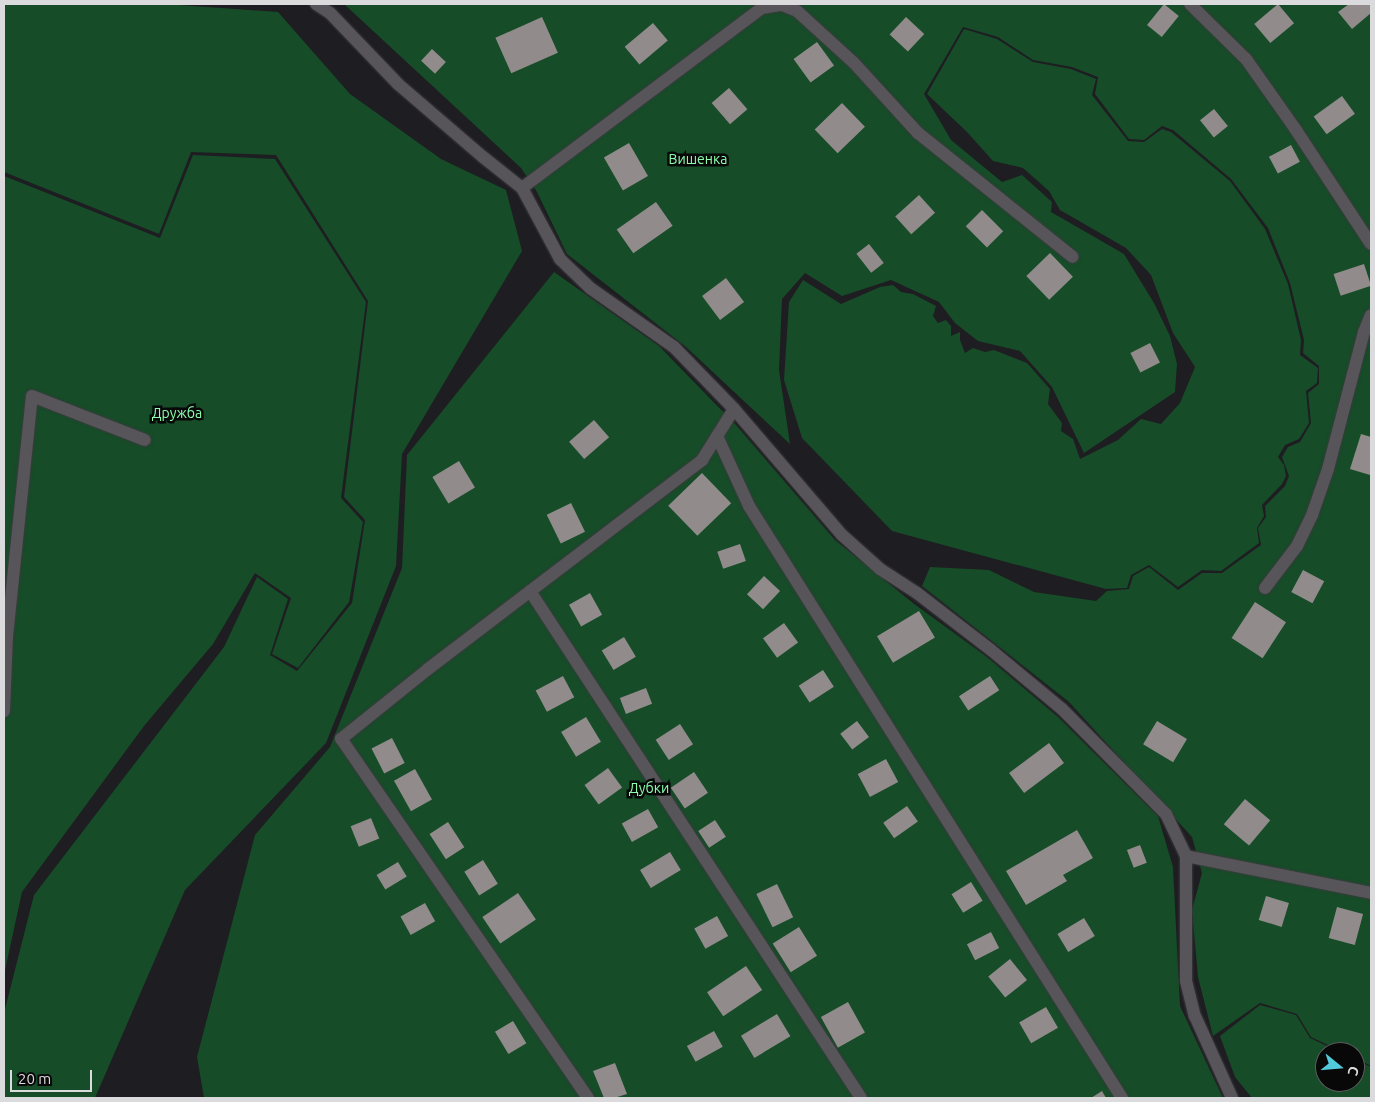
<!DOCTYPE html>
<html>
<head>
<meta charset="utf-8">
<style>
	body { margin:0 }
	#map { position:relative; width:1375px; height:1102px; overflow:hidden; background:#1e1d21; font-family:Ubuntu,sans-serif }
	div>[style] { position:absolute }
	.green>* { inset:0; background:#164c28 }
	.building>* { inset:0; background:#928b8b; transform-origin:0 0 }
	.roads { filter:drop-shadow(0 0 1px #3b3a3d) drop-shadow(0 0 1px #3b3a3d) }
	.minor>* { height:12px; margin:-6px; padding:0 6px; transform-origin:6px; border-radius:6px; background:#57555a }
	span { translate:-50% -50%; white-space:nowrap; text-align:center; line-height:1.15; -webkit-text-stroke:5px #080809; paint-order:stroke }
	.park-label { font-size:14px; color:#8cfeac }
	.frame { position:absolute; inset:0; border:5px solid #dbdadd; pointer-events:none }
	.north { position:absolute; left:1315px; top:1042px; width:50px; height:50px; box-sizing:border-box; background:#080809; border:1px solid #5c5c5e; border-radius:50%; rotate:107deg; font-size:14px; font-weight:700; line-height:20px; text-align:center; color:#dbdadd }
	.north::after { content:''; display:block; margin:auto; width:18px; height:22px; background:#53cadc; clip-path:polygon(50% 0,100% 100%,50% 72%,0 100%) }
	.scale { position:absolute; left:10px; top:1070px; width:82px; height:22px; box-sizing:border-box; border:2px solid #dbdadd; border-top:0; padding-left:6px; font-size:15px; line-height:18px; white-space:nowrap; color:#dbdadd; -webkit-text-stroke:4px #080809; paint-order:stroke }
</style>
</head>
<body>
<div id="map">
	<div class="green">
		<div style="clip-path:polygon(4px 4px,165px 4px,278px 12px,350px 94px,441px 159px,506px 190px,522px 251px,402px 454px,396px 566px,326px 743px,185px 890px,95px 1098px,4px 1098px,4px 1013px,34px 895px,224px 647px,257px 577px,288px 599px,270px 655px,297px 671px,352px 603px,365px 520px,344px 497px,368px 301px,276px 155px,191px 152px,159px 234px,4px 172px)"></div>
		<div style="clip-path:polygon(344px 4px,1371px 4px,1371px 1066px,1355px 1058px,1355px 1052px,1343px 1052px,1311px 1037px,1297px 1014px,1260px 1003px,1213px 1036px,1198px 977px,1192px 910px,1202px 873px,1192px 837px,1069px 702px,922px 586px,930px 567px,989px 570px,1034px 592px,1096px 601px,1107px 591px,1129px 589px,1133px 576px,1149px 567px,1178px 590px,1202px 573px,1222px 573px,1261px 545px,1258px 528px,1266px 517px,1265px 506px,1285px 486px,1289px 476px,1282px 457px,1288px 447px,1300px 442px,1311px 423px,1308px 393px,1319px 384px,1319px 366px,1303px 353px,1304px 340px,1290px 283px,1268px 228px,1231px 179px,1173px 130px,1162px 126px,1144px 140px,1129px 139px,1095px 94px,1098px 77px,1072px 67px,1033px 60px,998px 37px,963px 27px,924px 94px,951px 140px,1002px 182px,1022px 175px,1052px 202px,1051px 212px,1124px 254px,1154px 303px,1170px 336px,1177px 364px,1175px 392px,1084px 453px,1052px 387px,1020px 351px,978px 341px,955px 323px,939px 302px,891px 280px,842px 296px,805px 273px,782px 299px,779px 370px,790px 444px,686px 347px,567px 254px,537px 192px,521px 168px)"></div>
		<div style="clip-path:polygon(964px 29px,997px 39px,1033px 62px,1071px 69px,1096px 79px,1092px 95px,1128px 141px,1144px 142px,1162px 129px,1171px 132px,1230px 181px,1265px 229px,1288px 284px,1301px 340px,1300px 355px,1318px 368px,1317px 383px,1306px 391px,1309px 423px,1299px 439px,1285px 445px,1278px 457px,1284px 465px,1286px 476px,1282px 484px,1262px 505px,1264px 516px,1257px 528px,1259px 543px,1221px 571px,1202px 570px,1178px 587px,1149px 565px,1131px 575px,1127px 588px,1106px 589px,892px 531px,802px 438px,784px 380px,789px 302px,803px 280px,841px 304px,880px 287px,893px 285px,901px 292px,913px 294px,936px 306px,933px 316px,938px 323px,946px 320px,951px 326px,951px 336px,960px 332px,960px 340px,965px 353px,973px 348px,985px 352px,994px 350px,1027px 363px,1050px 389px,1048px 404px,1062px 423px,1061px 431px,1073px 439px,1080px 459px,1118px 440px,1141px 419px,1161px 424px,1180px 403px,1195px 367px,1173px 333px,1151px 275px,1126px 248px,1060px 210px,1049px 191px,1023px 168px,993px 161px,967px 132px,927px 94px)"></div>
		<div style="clip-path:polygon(193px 155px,275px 159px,366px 302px,341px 498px,363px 522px,349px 602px,298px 668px,272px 654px,291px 598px,255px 573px,213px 644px,144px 726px,22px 892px,4px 975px,4px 176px,160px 238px)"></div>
		<div style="clip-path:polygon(554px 272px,659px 346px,736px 425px,835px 540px,913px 603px,987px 657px,1058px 717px,1158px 816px,1173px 867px,1180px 1006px,1223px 1098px,204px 1098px,197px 1057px,255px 835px,330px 747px,402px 568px,407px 455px)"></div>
		<div style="clip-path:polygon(1260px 1005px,1296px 1015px,1310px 1038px,1340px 1052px,1325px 1052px,1325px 1082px,1355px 1082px,1355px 1059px,1371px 1067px,1371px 1098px,1252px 1098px,1235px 1077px,1220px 1036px)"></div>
	</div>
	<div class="building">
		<div style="left:1164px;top:4px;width:19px;height:27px;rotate:39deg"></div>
		<div style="left:1278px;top:4px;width:25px;height:31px;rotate:50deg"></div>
		<div style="clip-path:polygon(1349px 4px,1371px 4px,1371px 13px,1352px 29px,1338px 12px)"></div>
		<div style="left:542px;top:17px;width:39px;height:51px;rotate:66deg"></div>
		<div style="left:906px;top:17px;width:25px;height:24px;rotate:43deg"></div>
		<div style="left:653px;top:23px;width:23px;height:37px;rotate:50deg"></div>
		<div style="left:817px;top:42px;width:29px;height:29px;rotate:54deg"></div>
		<div style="left:432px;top:49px;width:19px;height:16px;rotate:43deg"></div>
		<div style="left:729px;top:88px;width:28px;height:23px;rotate:49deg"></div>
		<div style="left:1342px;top:96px;width:22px;height:35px;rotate:54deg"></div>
		<div style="left:842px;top:103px;width:33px;height:38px;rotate:46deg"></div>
		<div style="left:1214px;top:109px;width:22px;height:18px;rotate:51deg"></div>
		<div style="left:629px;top:143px;width:38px;height:29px;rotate:60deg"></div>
		<div style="left:1291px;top:145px;width:19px;height:25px;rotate:62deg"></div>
		<div style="left:919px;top:195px;width:24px;height:32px;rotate:48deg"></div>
		<div style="left:656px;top:202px;width:29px;height:48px;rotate:55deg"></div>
		<div style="left:982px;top:210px;width:30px;height:23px;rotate:45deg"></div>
		<div style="left:869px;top:244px;width:24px;height:16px;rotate:52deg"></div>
		<div style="left:1050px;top:253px;width:33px;height:33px;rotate:46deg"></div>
		<div style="left:1364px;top:264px;width:23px;height:32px;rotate:72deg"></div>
		<div style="left:726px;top:278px;width:30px;height:30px;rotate:53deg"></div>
		<div style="left:1150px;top:343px;width:22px;height:22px;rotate:63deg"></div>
		<div style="left:594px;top:420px;width:23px;height:33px;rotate:49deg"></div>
		<div style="clip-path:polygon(1361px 434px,1371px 437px,1370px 475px,1350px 469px)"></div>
		<div style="left:459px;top:461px;width:31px;height:31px;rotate:59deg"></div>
		<div style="left:702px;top:473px;width:42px;height:47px;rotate:46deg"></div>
		<div style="left:571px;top:503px;width:32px;height:27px;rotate:64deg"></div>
		<div style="left:740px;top:544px;width:18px;height:24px;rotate:71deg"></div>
		<div style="left:1303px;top:570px;width:24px;height:25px;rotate:28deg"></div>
		<div style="left:764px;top:576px;width:22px;height:25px;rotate:43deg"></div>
		<div style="left:590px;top:593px;width:25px;height:24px;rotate:61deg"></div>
		<div style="left:1255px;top:602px;width:37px;height:43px;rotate:33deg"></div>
		<div style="left:919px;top:611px;width:31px;height:49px;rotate:59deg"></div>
		<div style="left:784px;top:623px;width:24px;height:26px;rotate:54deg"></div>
		<div style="left:624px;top:637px;width:23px;height:26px;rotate:59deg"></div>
		<div style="left:823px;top:670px;width:20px;height:29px;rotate:57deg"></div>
		<div style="left:563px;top:676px;width:24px;height:31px;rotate:62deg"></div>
		<div style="left:990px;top:676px;width:17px;height:37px;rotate:57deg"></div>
		<div style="left:646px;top:688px;width:17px;height:28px;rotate:69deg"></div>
		<div style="left:586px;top:717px;width:29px;height:29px;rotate:59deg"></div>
		<div style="left:857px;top:721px;width:20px;height:21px;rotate:53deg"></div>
		<div style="left:1157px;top:721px;width:35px;height:27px;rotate:31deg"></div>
		<div style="left:680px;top:724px;width:24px;height:29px;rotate:57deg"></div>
		<div style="left:392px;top:738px;width:28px;height:23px;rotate:63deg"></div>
		<div style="left:1049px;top:743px;width:25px;height:50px;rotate:53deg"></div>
		<div style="left:886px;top:759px;width:26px;height:32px;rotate:62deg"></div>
		<div style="left:608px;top:768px;width:24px;height:29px;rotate:54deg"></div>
		<div style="left:415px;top:769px;width:35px;height:24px;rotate:61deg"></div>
		<div style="left:694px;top:772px;width:25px;height:28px;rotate:56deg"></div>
		<div style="left:1245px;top:799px;width:33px;height:33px;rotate:40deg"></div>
		<div style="left:907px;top:806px;width:19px;height:29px;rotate:55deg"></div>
		<div style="left:648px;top:809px;width:21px;height:30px;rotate:61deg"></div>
		<div style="left:371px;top:818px;width:22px;height:22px;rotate:68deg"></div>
		<div style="left:715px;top:820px;width:20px;height:20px;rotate:57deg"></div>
		<div style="left:448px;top:822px;width:30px;height:22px;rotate:57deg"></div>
		<div style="clip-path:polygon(1077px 830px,1093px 858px,1063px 875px,1067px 881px,1026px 905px,1006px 871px)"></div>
		<div style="left:1140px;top:845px;width:19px;height:14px;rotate:69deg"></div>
		<div style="left:670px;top:852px;width:21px;height:35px;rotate:59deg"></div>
		<div style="left:483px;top:860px;width:28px;height:22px;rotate:58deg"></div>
		<div style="left:398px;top:862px;width:17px;height:25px;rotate:59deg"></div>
		<div style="left:971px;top:882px;width:22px;height:23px;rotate:58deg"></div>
		<div style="left:777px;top:884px;width:37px;height:23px;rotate:64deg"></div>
		<div style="left:518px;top:893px;width:32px;height:43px;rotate:56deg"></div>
		<div style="left:1266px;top:896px;width:24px;height:25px;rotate:17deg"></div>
		<div style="left:425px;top:903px;width:21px;height:28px;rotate:61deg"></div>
		<div style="left:1337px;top:907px;width:27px;height:32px;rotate:15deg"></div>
		<div style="left:717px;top:916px;width:23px;height:26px;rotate:61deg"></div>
		<div style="left:1084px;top:918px;width:21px;height:31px;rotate:59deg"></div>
		<div style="left:799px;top:927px;width:34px;height:31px;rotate:58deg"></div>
		<div style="left:991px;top:932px;width:18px;height:27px;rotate:63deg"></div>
		<div style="left:1010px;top:959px;width:27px;height:28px;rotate:51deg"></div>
		<div style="left:746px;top:966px;width:29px;height:47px;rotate:56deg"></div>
		<div style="left:848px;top:1002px;width:35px;height:31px;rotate:61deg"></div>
		<div style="left:1046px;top:1007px;width:24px;height:31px;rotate:60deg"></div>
		<div style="left:777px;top:1014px;width:26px;height:42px;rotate:59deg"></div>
		<div style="left:513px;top:1021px;width:26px;height:21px;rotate:59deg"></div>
		<div style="left:714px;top:1031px;width:18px;height:31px;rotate:61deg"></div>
		<div style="clip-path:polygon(615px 1063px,627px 1094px,614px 1098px,604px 1098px,593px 1071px)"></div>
		<div style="clip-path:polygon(1102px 1091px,1106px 1098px,1091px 1098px)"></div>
	</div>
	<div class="roads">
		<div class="minor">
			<div style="left:316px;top:4px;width:17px;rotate:33deg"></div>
			<div style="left:330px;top:13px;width:98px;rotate:46.2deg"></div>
			<div style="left:398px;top:84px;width:112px;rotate:40.7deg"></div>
			<div style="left:483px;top:157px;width:50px;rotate:38.5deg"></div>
			<div style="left:522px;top:188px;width:81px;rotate:61.8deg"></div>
			<div style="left:560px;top:259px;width:42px;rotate:44deg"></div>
			<div style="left:590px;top:288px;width:103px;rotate:35.1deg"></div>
			<div style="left:674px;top:347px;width:86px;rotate:45.9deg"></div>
			<div style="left:734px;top:409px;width:166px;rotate:49.4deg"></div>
			<div style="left:842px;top:535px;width:51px;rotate:41.8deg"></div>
			<div style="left:880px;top:569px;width:44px;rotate:33deg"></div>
			<div style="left:917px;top:593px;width:93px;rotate:37.6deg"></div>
			<div style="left:991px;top:650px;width:92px;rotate:39.7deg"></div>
			<div style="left:1062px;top:709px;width:148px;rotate:45.3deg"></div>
			<div style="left:1166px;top:814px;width:47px;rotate:64.5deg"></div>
			<div style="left:1186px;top:856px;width:125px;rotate:90deg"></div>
			<div style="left:1186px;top:981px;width:36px;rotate:76deg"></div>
			<div style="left:1195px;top:1016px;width:90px;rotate:65.7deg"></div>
			<div style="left:1190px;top:4px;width:78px;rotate:44.5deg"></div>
			<div style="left:1246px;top:59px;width:87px;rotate:54.8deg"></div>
			<div style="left:1296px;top:130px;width:136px;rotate:56.7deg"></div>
			<div style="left:522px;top:188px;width:300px;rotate:-36.9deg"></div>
			<div style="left:762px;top:8px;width:20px;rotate:-9deg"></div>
			<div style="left:782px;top:5px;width:16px;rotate:22deg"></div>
			<div style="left:797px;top:11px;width:77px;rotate:42.4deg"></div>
			<div style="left:854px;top:63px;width:95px;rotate:47.6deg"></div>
			<div style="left:918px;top:133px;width:198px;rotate:38.7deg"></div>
			<div style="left:717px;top:436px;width:77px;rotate:65.4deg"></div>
			<div style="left:749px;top:506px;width:700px;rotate:57.79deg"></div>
			<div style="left:1265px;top:588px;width:53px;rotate:-52.7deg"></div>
			<div style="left:1297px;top:546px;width:34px;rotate:-64deg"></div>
			<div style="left:1312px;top:515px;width:49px;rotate:-70.8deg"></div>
			<div style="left:1328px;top:469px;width:142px;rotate:-75.3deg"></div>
			<div style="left:1364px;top:332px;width:18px;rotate:-68deg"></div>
			<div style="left:530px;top:591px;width:605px;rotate:56.86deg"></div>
			<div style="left:4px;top:711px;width:74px;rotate:-87.7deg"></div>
			<div style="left:7px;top:637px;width:242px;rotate:-84.1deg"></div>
			<div style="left:32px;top:396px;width:121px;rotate:21.3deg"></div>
			<div style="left:1186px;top:856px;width:189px;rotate:11.3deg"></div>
			<div style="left:588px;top:1098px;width:436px;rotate:-124.5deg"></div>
			<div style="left:341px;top:739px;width:112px;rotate:-38.8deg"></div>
			<div style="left:428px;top:669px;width:345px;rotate:-37.3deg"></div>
			<div style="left:702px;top:460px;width:60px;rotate:-57.9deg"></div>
		</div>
	</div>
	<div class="park-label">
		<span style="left:698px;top:159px">Вишенка</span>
		<span style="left:177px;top:413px">Дружба</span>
		<span style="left:649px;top:788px">Дубки</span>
	</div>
	<div class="frame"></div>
	<div class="north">С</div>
	<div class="scale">20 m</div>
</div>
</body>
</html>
